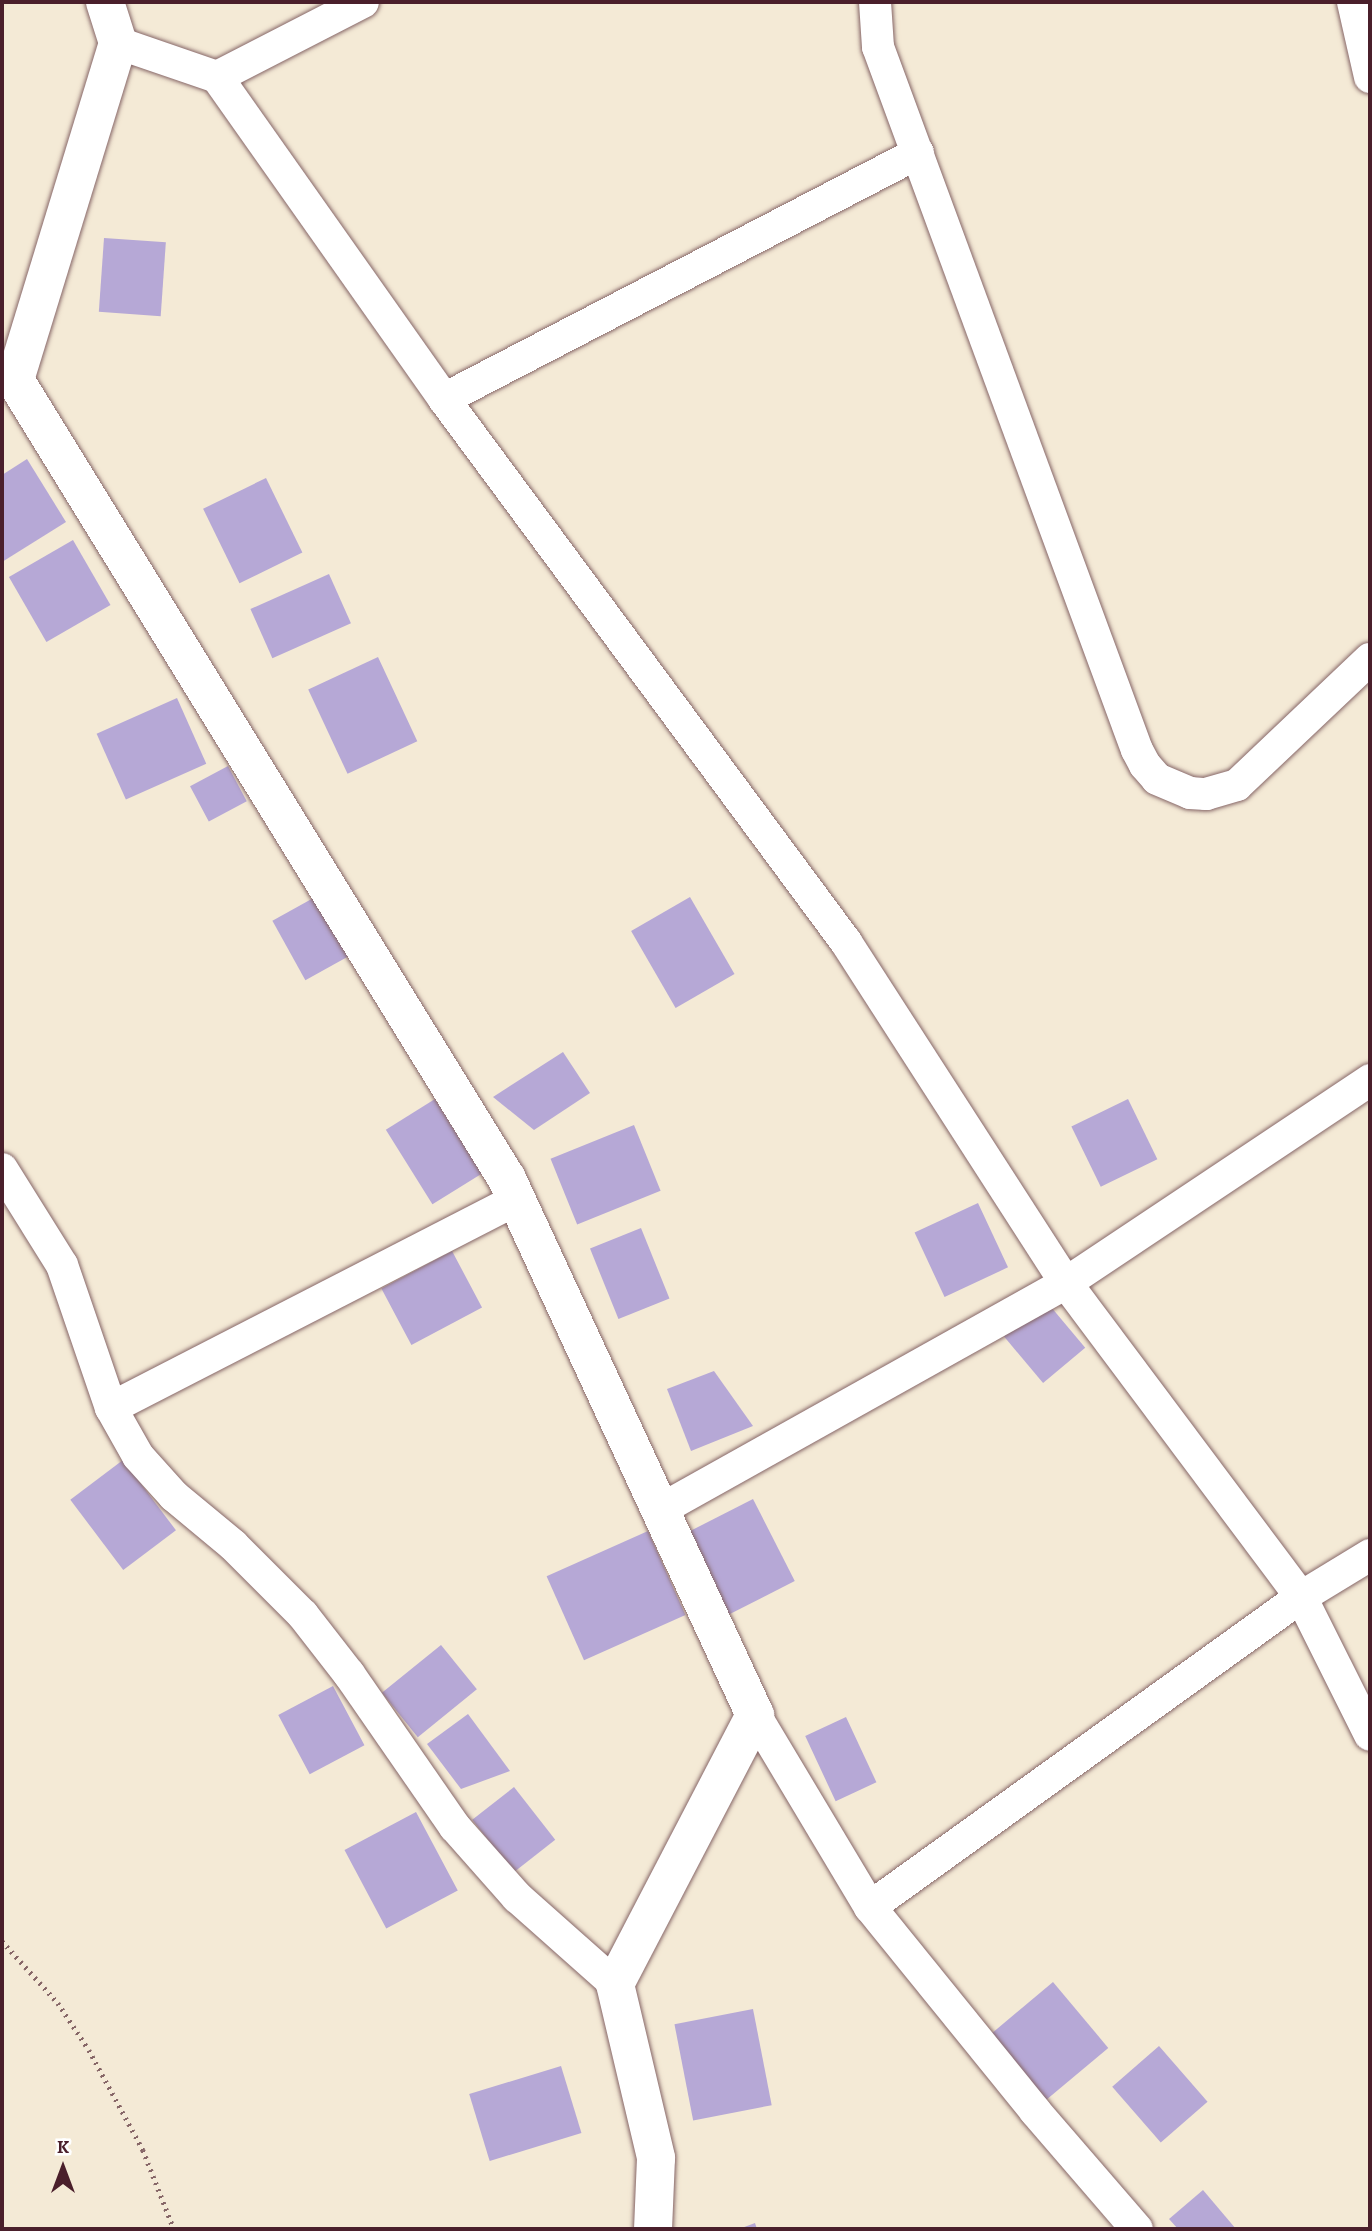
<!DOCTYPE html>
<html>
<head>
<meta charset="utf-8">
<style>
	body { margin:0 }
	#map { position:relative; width:1372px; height:2231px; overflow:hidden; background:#f4ead6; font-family:Alegreya,serif }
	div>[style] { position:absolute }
	.building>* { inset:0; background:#b6a8d6; transform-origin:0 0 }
	.path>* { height:4.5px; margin-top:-2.25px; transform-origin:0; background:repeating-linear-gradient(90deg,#866667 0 2px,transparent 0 7px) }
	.roads { filter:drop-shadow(0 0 2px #866667) drop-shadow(0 0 2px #866667) }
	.minor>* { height:32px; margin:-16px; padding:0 16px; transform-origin:16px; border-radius:16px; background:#fff }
	.tertiary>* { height:38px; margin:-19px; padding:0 19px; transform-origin:19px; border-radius:19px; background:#fff }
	span { translate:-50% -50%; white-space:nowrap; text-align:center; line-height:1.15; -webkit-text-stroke:7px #fff; paint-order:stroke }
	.frame { position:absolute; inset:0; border:4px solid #4a1f2b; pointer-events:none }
	.north { position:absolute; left:28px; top:2133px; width:70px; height:70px; -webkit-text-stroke:5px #fff; paint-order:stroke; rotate:0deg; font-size:19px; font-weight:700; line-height:28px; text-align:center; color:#4a1f2b }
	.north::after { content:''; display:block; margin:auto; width:24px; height:32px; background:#4a1f2b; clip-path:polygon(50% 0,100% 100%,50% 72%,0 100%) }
</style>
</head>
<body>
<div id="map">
	<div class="building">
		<div style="left:104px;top:238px;width:62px;height:74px;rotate:4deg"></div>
		<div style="clip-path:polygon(27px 459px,66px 522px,2px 562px,2px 475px)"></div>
		<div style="left:266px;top:478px;width:83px;height:70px;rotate:64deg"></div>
		<div style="left:73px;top:540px;width:75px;height:74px;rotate:60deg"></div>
		<div style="left:329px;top:574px;width:54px;height:86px;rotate:66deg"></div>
		<div style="left:378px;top:657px;width:93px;height:77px;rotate:65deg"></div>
		<div style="left:177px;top:698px;width:72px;height:88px;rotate:66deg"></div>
		<div style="left:228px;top:766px;width:40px;height:43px;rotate:62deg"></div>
		<div style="left:317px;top:896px;width:68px;height:51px;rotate:61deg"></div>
		<div style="left:690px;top:897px;width:89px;height:68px;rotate:60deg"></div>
		<div style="clip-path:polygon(563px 1052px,590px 1093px,534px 1130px,493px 1097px)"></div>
		<div style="left:435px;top:1099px;width:88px;height:58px;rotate:58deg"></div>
		<div style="left:1128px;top:1099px;width:67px;height:63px;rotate:64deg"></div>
		<div style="left:634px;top:1125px;width:71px;height:90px;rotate:68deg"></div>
		<div style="left:978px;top:1203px;width:71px;height:70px;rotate:65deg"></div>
		<div style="left:641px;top:1228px;width:76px;height:55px;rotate:68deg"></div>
		<div style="left:452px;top:1251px;width:64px;height:80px;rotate:62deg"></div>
		<div style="left:1046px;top:1301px;width:61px;height:55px;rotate:50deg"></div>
		<div style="clip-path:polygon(714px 1371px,753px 1426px,691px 1451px,667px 1389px)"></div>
		<div style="left:123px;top:1460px;width:88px;height:66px;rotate:53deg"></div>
		<div style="left:753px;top:1499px;width:92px;height:75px;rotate:63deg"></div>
		<div style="left:648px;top:1531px;width:92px;height:111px;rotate:66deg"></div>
		<div style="left:441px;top:1645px;width:57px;height:76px;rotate:51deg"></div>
		<div style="left:333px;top:1686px;width:67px;height:62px;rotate:62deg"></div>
		<div style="clip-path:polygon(468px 1714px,510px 1771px,461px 1789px,427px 1744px)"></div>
		<div style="left:846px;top:1717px;width:72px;height:45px;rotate:65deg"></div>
		<div style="left:514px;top:1787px;width:67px;height:53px;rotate:52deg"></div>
		<div style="left:416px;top:1812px;width:89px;height:81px;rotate:62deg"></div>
		<div style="left:1053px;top:1982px;width:86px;height:82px;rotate:50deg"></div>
		<div style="left:753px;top:2009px;width:98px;height:80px;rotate:79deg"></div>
		<div style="left:1159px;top:2046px;width:74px;height:62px;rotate:49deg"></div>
		<div style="left:561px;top:2066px;width:70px;height:96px;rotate:73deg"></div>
		<div style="clip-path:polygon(1203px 2190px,1236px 2229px,1178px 2229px,1169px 2219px)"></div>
		<div style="clip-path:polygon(755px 2223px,757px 2229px,739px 2229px)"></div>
	</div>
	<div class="path">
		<div style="left:2px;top:1941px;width:84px;rotate:47.9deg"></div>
		<div style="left:58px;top:2003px;width:56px;rotate:56.6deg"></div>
		<div style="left:89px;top:2050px;width:114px;rotate:61.6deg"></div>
		<div style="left:143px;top:2150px;width:85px;rotate:68.6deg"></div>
	</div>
	<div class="roads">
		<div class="minor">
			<div style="left:875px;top:2px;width:45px;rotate:86.2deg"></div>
			<div style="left:878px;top:47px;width:749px;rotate:69.78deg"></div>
			<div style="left:1137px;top:750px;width:17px;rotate:62deg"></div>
			<div style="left:1145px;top:765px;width:18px;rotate:49deg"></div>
			<div style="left:1157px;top:779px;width:36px;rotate:23deg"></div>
			<div style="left:1190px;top:793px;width:16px;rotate:4deg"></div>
			<div style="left:1206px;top:794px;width:32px;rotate:-16deg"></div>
			<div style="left:1237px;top:785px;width:183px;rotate:-43.5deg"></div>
			<div style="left:1353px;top:2px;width:77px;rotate:77.2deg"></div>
			<div style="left:118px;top:43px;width:105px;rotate:19deg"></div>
			<div style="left:217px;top:77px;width:164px;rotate:-27.2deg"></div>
			<div style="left:217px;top:77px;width:394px;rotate:54.8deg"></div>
			<div style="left:444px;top:399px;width:676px;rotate:53.49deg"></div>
			<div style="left:846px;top:942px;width:406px;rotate:57.2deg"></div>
			<div style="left:1066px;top:1283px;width:392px;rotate:53.2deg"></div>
			<div style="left:1301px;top:1597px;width:154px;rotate:63.4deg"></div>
			<div style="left:444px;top:399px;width:534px;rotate:-27.43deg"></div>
			<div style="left:2px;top:1169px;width:113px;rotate:58deg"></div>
			<div style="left:62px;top:1265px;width:151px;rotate:71.1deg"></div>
			<div style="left:111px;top:1408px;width:55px;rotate:60.6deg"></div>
			<div style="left:138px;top:1456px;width:54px;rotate:48deg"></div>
			<div style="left:174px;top:1496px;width:77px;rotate:39.7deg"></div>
			<div style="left:233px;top:1545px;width:99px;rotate:45deg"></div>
			<div style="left:303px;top:1615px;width:75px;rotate:52.1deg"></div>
			<div style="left:349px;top:1674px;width:186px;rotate:55.3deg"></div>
			<div style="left:455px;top:1827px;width:94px;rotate:48.5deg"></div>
			<div style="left:517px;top:1897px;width:131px;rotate:41.6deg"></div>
			<div style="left:111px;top:1408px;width:457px;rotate:-27.2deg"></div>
			<div style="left:660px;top:1510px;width:465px;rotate:-29.2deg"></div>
			<div style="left:1066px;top:1283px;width:366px;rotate:-33.7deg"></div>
			<div style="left:755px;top:1715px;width:224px;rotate:59.1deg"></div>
			<div style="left:870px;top:1907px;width:262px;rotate:51deg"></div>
			<div style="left:1035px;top:2111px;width:156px;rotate:49.2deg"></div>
			<div style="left:870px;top:1907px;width:531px;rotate:-35.73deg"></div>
			<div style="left:1301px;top:1597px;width:81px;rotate:-31.3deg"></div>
		</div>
		<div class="tertiary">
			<div style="left:105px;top:2px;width:43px;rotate:72.4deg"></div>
			<div style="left:118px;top:43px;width:352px;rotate:107deg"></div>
			<div style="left:15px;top:380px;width:938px;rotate:58.38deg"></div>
			<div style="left:507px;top:1179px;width:591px;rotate:65.17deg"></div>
			<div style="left:755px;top:1715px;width:303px;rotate:117.5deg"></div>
			<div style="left:615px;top:1984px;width:179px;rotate:76.7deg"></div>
			<div style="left:656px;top:2158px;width:71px;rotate:92.4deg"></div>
		</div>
	</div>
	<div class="frame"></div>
	<div class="north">K</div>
</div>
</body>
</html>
